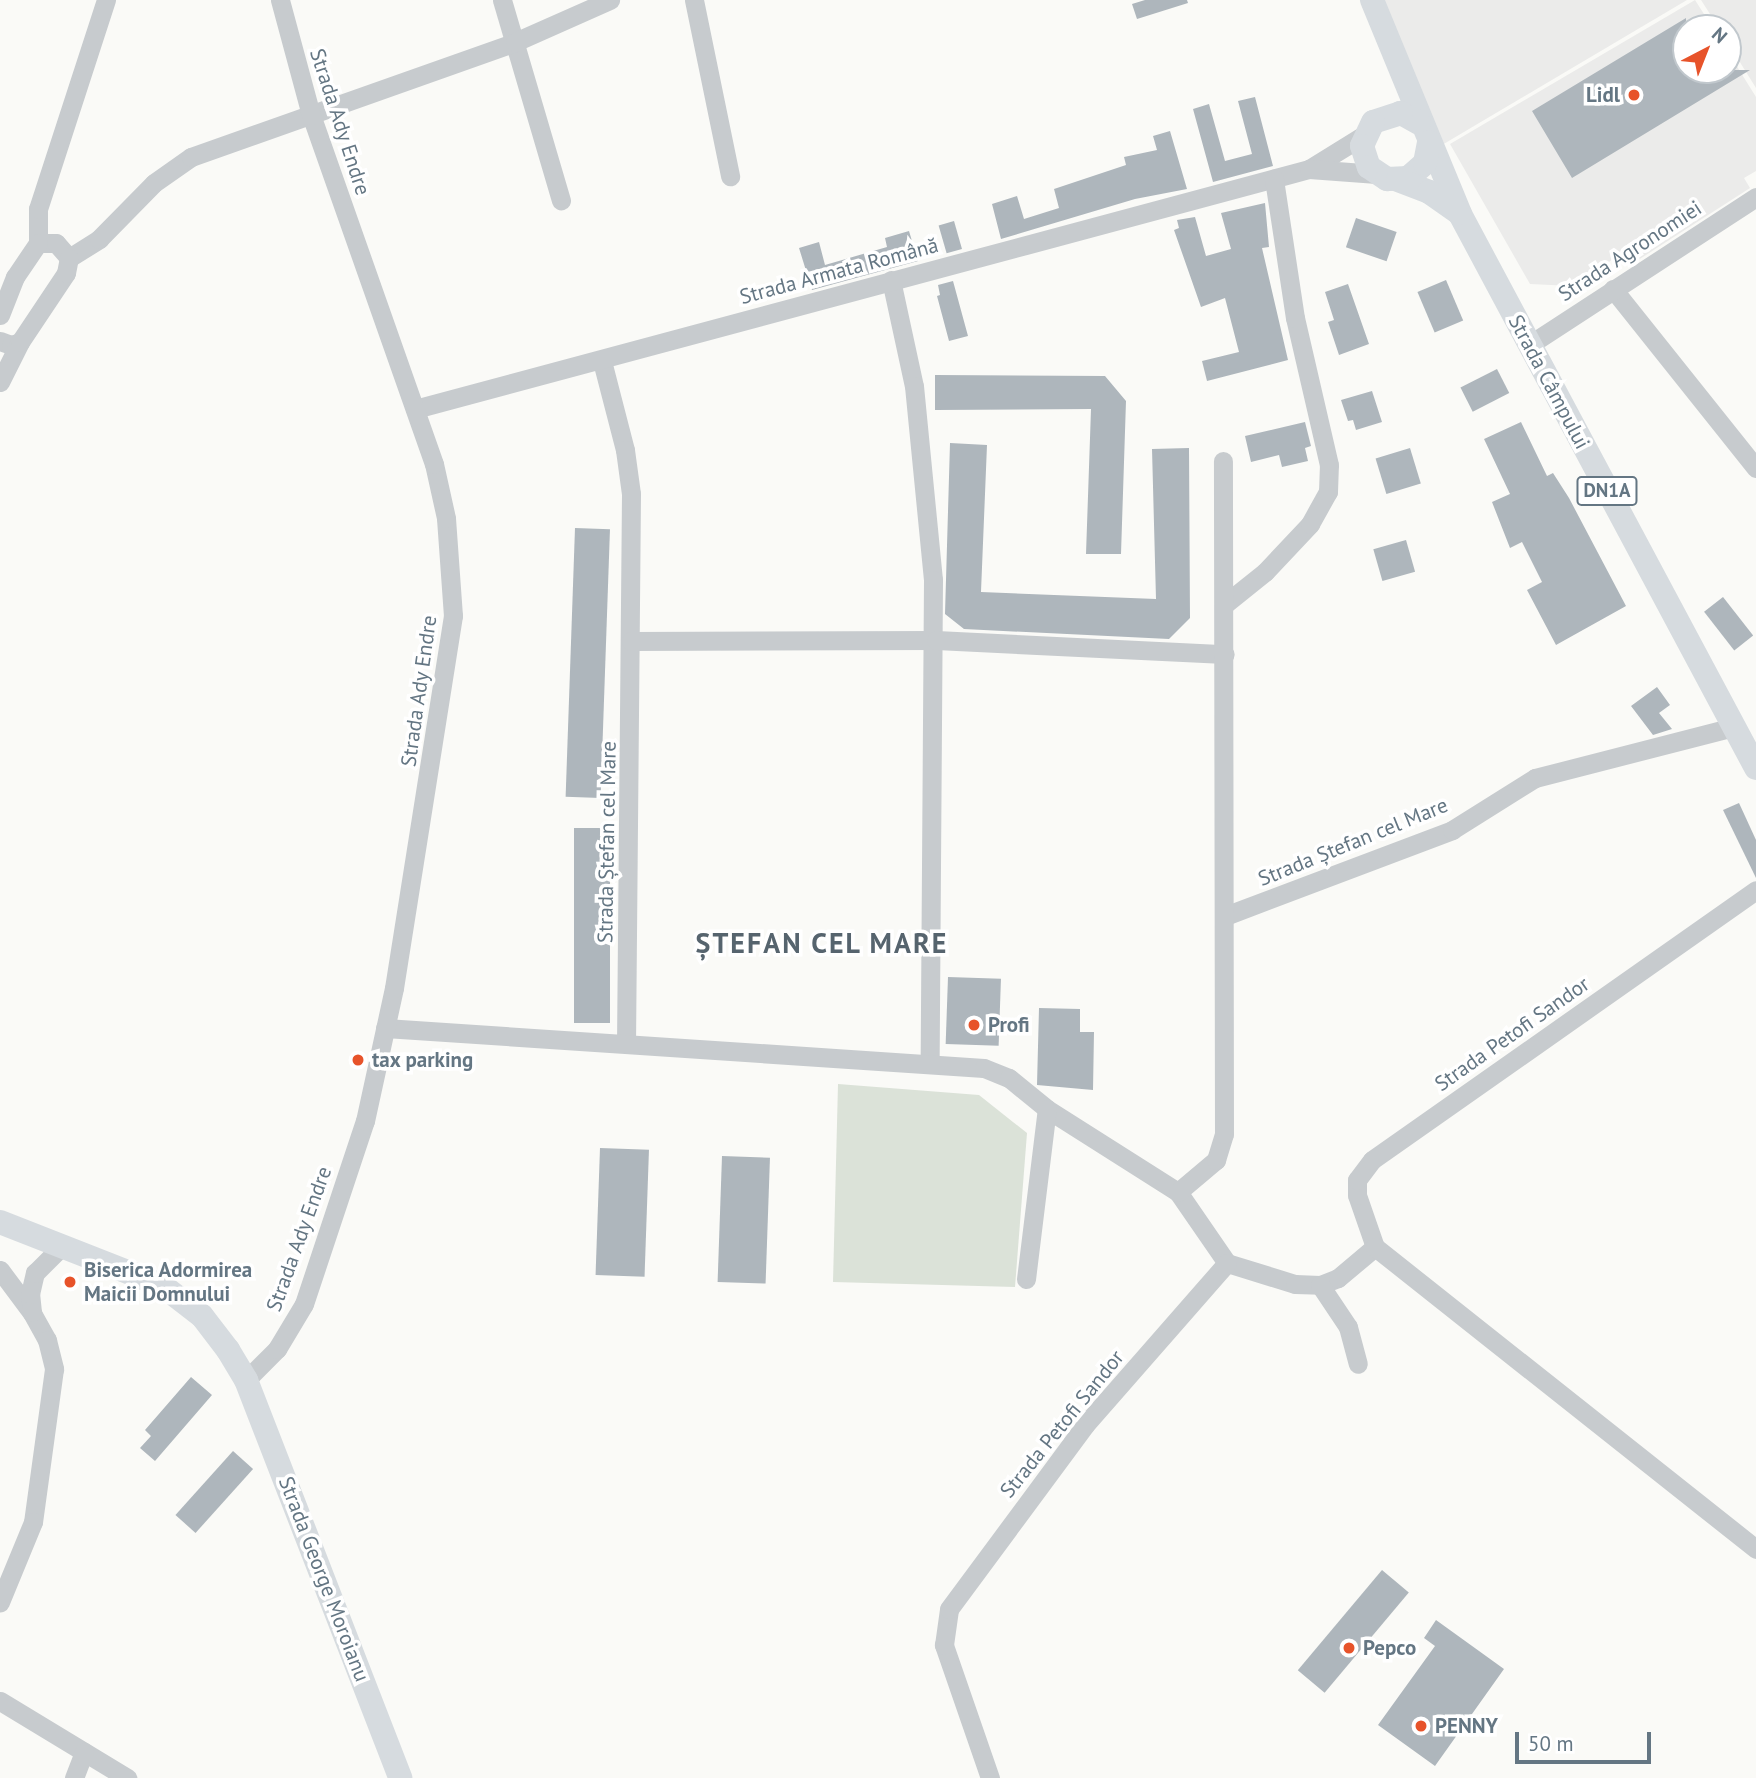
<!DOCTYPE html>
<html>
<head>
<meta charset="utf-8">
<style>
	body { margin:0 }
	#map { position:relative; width:1756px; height:1778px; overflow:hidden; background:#fafaf7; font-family:"PT Sans",sans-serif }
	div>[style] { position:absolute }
	.built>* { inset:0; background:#ebebea }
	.green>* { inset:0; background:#dbe2d8 }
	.building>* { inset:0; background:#aeb6bc; transform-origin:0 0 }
	.minor>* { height:19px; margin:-9.5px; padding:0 9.5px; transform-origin:9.5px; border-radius:9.5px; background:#c7cbce }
	.major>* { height:24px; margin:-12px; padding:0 12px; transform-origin:12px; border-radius:12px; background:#d6dbdf }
	.dots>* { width:19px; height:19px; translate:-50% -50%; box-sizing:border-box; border:4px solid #fff; border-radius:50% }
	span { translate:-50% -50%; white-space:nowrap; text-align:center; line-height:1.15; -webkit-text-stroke:7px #fff; paint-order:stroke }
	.shield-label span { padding:2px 5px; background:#fff; border:2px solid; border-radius:5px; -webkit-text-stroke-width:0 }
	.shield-label { font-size:19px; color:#647683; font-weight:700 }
	.poi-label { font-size:21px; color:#647683; font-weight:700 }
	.right { translate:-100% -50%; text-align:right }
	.left { translate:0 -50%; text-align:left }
	.street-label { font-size:21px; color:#647683 }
	.district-label { font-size:28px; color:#56646e; font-weight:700; letter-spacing:2px }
	.north { position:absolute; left:1672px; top:14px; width:70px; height:70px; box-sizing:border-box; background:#fff; border:2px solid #c1c8cd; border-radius:50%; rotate:42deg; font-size:19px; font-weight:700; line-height:28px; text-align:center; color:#647683 }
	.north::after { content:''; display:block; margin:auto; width:24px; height:32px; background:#e7532a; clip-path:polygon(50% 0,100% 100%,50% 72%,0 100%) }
	.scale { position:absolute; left:1515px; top:1732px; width:136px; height:32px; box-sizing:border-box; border:4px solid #647683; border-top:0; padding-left:9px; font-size:21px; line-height:24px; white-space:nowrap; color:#647683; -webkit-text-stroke:5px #fff; paint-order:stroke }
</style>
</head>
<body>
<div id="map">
	<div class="built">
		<div style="clip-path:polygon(1384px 0,1687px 0,1442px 145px)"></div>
		<div style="clip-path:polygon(1695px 0,1713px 28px,1686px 28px,1686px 70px,1728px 70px,1728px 52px,1756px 97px,1756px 171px,1744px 178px,1750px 188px,1632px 264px,1624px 252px,1572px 286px,1530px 284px,1450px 144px)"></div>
		<div style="clip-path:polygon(1701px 0,1756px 0,1756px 88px,1728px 43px,1728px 28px,1719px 28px)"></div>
	</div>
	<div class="green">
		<div style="clip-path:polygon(838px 1084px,979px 1095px,1027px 1133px,1015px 1287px,833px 1282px)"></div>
	</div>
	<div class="building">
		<div style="clip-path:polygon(1145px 0,1187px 0,1188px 3px,1137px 19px,1132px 4px)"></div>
		<div style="clip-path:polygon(1686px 18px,1686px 70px,1750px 70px,1572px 178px,1532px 111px)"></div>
		<div style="clip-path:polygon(1255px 97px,1273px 166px,1213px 182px,1193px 109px,1209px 104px,1225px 161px,1252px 154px,1238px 101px)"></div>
		<div style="clip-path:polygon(1170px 131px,1187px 189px,1135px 199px,1001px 239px,992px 204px,1017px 196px,1024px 219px,1059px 208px,1054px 189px,1126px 165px,1124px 157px,1157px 150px,1153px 136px)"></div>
		<div style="clip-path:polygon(1265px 203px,1269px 247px,1262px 248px,1288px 360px,1207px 381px,1202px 361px,1239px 352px,1225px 298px,1201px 307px,1174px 230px,1179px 228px,1177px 220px,1195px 217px,1206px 256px,1231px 249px,1221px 213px)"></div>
		<div style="left:1356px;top:218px;width:43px;height:31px;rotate:19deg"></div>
		<div style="left:954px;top:221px;width:29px;height:16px;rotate:74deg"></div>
		<div style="clip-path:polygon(909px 231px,918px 261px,812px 290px,799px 248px,819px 242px,825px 265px,887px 247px,885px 238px)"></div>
		<div style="left:1446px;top:280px;width:44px;height:31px;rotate:67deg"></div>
		<div style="clip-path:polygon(953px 281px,968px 336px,949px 341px,937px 296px,940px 295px,938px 285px)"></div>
		<div style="clip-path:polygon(1348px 284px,1369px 344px,1339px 355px,1328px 322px,1334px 320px,1325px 292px)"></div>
		<div style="left:1497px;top:369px;width:27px;height:41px;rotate:63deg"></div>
		<div style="clip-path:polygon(935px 375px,1105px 376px,1126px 401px,1121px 554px,1086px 554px,1091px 409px,935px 410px)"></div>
		<div style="clip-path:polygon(1372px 391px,1382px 422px,1356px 430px,1353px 420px,1348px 421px,1341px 400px)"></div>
		<div style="clip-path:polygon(1305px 422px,1311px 446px,1305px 448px,1308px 461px,1282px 467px,1279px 455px,1251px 462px,1245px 436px)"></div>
		<div style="clip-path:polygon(1521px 422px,1547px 476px,1553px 473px,1569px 498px,1626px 606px,1556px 645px,1527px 590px,1542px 582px,1522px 542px,1510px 548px,1492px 502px,1510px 494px,1484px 439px)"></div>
		<div style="clip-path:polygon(950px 443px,987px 445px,981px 592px,1156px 599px,1152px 449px,1189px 448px,1190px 618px,1169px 639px,964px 629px,945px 614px)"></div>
		<div style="left:1410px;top:448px;width:37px;height:36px;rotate:73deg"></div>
		<div style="left:575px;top:528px;width:35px;height:269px;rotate:2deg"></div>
		<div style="left:1406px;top:540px;width:33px;height:34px;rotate:74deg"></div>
		<div style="left:1723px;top:597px;width:49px;height:24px;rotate:52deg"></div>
		<div style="clip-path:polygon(1657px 687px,1670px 705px,1659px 713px,1672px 729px,1653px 735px,1631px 706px)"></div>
		<div style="clip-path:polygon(1739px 803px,1756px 840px,1756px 878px,1723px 810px)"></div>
		<div style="left:574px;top:828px;width:36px;height:195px"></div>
		<div style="left:948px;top:977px;width:53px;height:67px;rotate:2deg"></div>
		<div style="clip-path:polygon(1039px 1008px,1080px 1009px,1080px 1032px,1094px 1032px,1093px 1090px,1037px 1085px)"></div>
		<div style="left:600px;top:1148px;width:49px;height:127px;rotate:2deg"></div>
		<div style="left:722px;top:1156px;width:48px;height:126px;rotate:2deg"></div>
		<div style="clip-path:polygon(191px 1377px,212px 1395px,155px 1461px,140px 1448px,151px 1436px,145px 1430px)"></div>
		<div style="left:233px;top:1451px;width:27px;height:86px;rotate:42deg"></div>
		<div style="left:1382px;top:1570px;width:35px;height:131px;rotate:40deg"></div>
		<div style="clip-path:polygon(1436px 1620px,1504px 1669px,1435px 1766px,1378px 1725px,1435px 1646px,1424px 1638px)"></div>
	</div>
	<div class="minor">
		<div style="left:502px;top:0;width:209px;rotate:73.6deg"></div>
		<div style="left:694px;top:0;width:180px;rotate:78.4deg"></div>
		<div style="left:1309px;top:169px;width:65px;rotate:-31.7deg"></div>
		<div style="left:38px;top:243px;width:34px;rotate:-90deg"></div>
		<div style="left:38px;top:209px;width:220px;rotate:-72deg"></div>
		<div style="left:38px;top:243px;width:18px"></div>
		<div style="left:56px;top:243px;width:20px;rotate:49deg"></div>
		<div style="left:69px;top:258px;width:36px;rotate:-32deg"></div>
		<div style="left:99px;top:239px;width:78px;rotate:-45.5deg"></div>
		<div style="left:154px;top:183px;width:45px;rotate:-35.1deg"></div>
		<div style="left:191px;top:157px;width:344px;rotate:-19.5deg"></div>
		<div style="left:515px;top:42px;width:104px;rotate:-23.9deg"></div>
		<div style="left:891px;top:280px;width:108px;rotate:77.8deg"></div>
		<div style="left:914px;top:386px;width:195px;rotate:84.4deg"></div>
		<div style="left:933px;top:580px;width:484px;rotate:90.4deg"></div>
		<div style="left:1613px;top:289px;width:229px;rotate:51.4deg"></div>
		<div style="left:0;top:315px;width:41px;rotate:-68.5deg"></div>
		<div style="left:15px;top:277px;width:41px;rotate:-55.9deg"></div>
		<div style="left:0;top:341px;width:12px;rotate:20deg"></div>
		<div style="left:11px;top:345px;width:9px;rotate:-18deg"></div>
		<div style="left:1529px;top:345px;width:271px;rotate:-33.1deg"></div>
		<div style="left:602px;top:361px;width:92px;rotate:75.5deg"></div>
		<div style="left:625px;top:450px;width:44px;rotate:82.2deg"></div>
		<div style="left:631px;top:494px;width:549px;rotate:90.52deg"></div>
		<div style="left:0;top:382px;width:45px;rotate:-63.4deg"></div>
		<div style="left:20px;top:342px;width:83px;rotate:-56.3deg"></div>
		<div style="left:66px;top:273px;width:15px;rotate:-79deg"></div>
		<div style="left:415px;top:409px;width:926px;rotate:-15.03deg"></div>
		<div style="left:1309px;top:169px;width:68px;rotate:4.2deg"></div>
		<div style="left:1225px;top:604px;width:51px;rotate:-38.7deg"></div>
		<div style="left:1265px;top:572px;width:66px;rotate:-46.8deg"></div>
		<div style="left:1310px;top:524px;width:37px;rotate:-61deg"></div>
		<div style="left:1328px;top:492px;width:27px;rotate:-88deg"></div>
		<div style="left:1329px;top:465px;width:151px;rotate:-103deg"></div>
		<div style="left:1295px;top:318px;width:141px;rotate:-98.6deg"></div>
		<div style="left:631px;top:641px;width:305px;rotate:-0.2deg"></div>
		<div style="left:936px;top:640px;width:289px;rotate:2.8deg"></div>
		<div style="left:1225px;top:916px;width:243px;rotate:-20.7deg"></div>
		<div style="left:1452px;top:830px;width:98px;rotate:-32.1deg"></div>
		<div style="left:1535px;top:778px;width:205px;rotate:-14.4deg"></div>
		<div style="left:385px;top:1028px;width:600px;rotate:3.82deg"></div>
		<div style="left:984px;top:1068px;width:27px;rotate:22deg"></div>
		<div style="left:1009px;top:1078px;width:49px;rotate:39.2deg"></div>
		<div style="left:1047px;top:1109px;width:155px;rotate:32.4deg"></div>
		<div style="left:1178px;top:1192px;width:86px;rotate:55.4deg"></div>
		<div style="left:1178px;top:1192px;width:50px;rotate:-40.1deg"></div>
		<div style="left:1216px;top:1160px;width:27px;rotate:-73deg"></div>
		<div style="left:1224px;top:1134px;width:673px;rotate:-90.09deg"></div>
		<div style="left:1375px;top:1247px;width:55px;rotate:-109.1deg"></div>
		<div style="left:1357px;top:1195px;width:15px;rotate:-90deg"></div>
		<div style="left:1357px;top:1180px;width:25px;rotate:-53deg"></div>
		<div style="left:1372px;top:1160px;width:469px;rotate:-35.1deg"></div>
		<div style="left:1227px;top:1263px;width:71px;rotate:17.2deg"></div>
		<div style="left:1295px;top:1284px;width:25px;rotate:2deg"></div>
		<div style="left:1320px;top:1285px;width:19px;rotate:-21deg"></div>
		<div style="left:1338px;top:1278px;width:48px;rotate:-40deg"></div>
		<div style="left:1375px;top:1247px;width:486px;rotate:38.4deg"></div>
		<div style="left:0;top:1270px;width:54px;rotate:53.3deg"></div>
		<div style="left:32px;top:1313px;width:31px;rotate:61deg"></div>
		<div style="left:47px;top:1340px;width:30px;rotate:76deg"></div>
		<div style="left:54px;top:1369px;width:154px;rotate:97.8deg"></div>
		<div style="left:33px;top:1522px;width:87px;rotate:112.4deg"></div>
		<div style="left:1026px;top:1279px;width:171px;rotate:-83deg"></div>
		<div style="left:1320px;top:1285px;width:50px;rotate:56.3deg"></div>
		<div style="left:1348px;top:1327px;width:38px;rotate:75deg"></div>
		<div style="left:32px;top:1312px;width:18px;rotate:-96deg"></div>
		<div style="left:30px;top:1294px;width:22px;rotate:-77deg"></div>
		<div style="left:35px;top:1273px;width:40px;rotate:-45deg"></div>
		<div style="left:246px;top:1380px;width:44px;rotate:-45deg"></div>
		<div style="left:277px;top:1349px;width:52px;rotate:-59deg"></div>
		<div style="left:304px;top:1304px;width:193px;rotate:-71.6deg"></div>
		<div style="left:365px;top:1121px;width:136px;rotate:-77.7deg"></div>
		<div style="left:394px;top:988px;width:377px;rotate:-81deg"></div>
		<div style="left:453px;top:616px;width:98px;rotate:-94.1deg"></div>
		<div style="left:446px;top:518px;width:55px;rotate:-102.5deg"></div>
		<div style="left:434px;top:464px;width:370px;rotate:-109.4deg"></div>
		<div style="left:311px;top:115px;width:119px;rotate:-105.1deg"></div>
		<div style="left:0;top:1701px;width:149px;rotate:31.2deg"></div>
		<div style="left:74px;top:1778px;width:28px;rotate:-69deg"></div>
		<div style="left:990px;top:1778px;width:141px;rotate:-109.1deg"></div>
		<div style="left:944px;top:1645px;width:36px;rotate:-82deg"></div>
		<div style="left:949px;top:1609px;width:229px;rotate:-53.5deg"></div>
		<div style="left:1085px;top:1425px;width:215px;rotate:-48.8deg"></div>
	</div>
	<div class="major">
		<div style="left:1372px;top:0;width:231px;rotate:67.6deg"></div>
		<div style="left:1460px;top:214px;width:628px;rotate:61.88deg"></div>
		<div style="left:1419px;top:123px;width:21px;rotate:-151deg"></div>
		<div style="left:1401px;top:113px;width:29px;rotate:162deg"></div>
		<div style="left:1373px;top:122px;width:26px;rotate:115deg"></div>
		<div style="left:1362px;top:146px;width:22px;rotate:72deg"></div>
		<div style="left:1369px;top:167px;width:22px;rotate:34deg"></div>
		<div style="left:1387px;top:179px;width:21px;rotate:-3deg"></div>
		<div style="left:1408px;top:178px;width:23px;rotate:-41deg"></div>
		<div style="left:1425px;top:163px;width:21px;rotate:-79deg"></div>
		<div style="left:1398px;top:180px;width:33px;rotate:21deg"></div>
		<div style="left:1429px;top:192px;width:37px;rotate:35deg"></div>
		<div style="left:0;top:1222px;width:175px;rotate:21.4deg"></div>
		<div style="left:163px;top:1286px;width:49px;rotate:37.6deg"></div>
		<div style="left:202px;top:1316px;width:43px;rotate:52.6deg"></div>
		<div style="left:228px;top:1350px;width:35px;rotate:59deg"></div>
		<div style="left:246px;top:1380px;width:427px;rotate:68.8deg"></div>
	</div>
	<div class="dots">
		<div style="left:1634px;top:95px;background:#e7532a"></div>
		<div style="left:974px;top:1025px;background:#e7532a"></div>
		<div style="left:358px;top:1060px;background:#e7532a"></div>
		<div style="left:70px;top:1282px;background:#e7532a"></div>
		<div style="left:1349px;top:1648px;background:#e7532a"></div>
		<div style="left:1421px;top:1726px;background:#e7532a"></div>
	</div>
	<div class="shield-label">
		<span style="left:1607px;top:491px">DN1A</span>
	</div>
	<div class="poi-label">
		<span class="right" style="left:1620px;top:95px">Lidl</span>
		<span class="left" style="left:988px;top:1025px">Profi</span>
		<span class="left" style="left:372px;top:1060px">tax parking</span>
		<span class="left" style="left:84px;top:1282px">Biserica Adormirea<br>Maicii Domnului</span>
		<span class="left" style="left:1363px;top:1648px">Pepco</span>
		<span class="left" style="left:1435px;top:1726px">PENNY</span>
	</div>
	<div class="street-label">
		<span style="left:340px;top:122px;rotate:72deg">Strada Ady Endre</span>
		<span style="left:1630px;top:251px;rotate:-33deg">Strada Agronomiei</span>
		<span style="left:839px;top:271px;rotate:-15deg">Strada Armata Română</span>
		<span style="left:1549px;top:382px;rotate:62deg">Strada Câmpului</span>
		<span style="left:419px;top:691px;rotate:-82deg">Strada Ady Endre</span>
		<span style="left:607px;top:842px;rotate:-89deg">Strada Ștefan cel Mare</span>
		<span style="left:1353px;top:842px;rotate:-22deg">Strada Ștefan cel Mare</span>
		<span style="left:1512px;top:1034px;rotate:-35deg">Strada Petofi Sandor</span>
		<span style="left:299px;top:1239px;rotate:-70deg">Strada Ady Endre</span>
		<span style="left:1062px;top:1424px;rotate:-51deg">Strada Petofi Sandor</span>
		<span style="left:324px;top:1579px;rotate:69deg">Strada George Moroianu</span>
	</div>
	<div class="district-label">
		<span style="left:822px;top:943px">ȘTEFAN CEL MARE</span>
	</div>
	<div class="north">N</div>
	<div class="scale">50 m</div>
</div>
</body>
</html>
